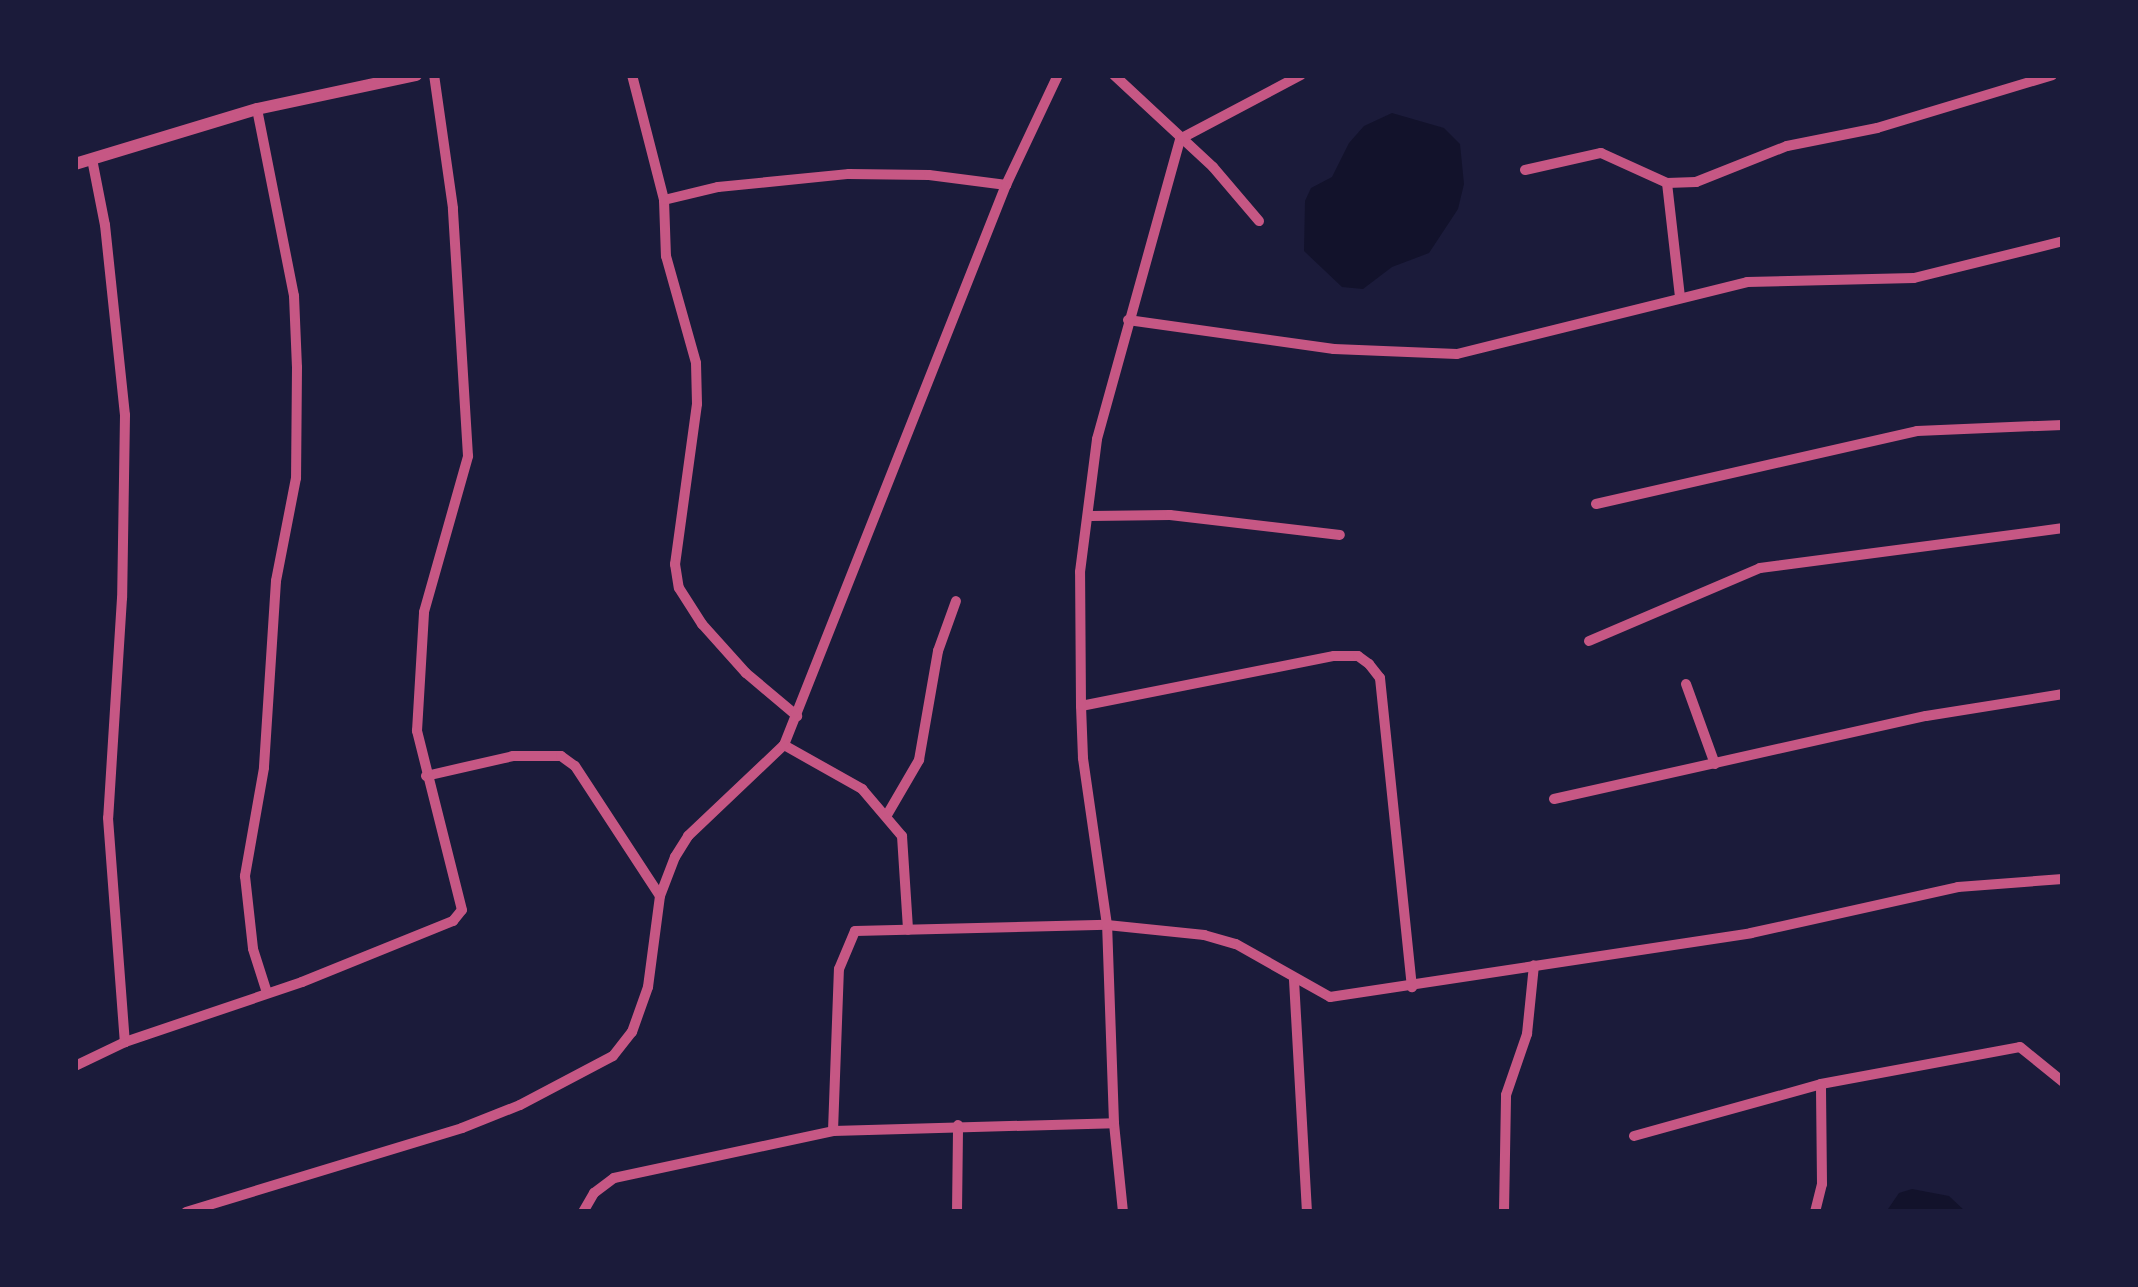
<!DOCTYPE html>
<html>
<head>
<meta charset="utf-8">
<style>
	body { margin:0 }
	#map { position:relative; width:2138px; height:1287px; overflow:hidden; background:#1b1b3a; font-family:Figtree,sans-serif }
	div>[style] { position:absolute }
	.water>* { inset:0; background:#12122b }
	.minor>* { height:10px; margin:-5px; padding:0 5px; transform-origin:5px; border-radius:5px; background:#c65784 }
	.tertiary>* { height:12px; margin:-6px; padding:0 6px; transform-origin:6px; border-radius:6px; background:#c65784 }
	span { translate:-50% -50%; white-space:nowrap; text-align:center; line-height:1.15; -webkit-text-stroke:9px #1b1b3a; paint-order:stroke }
	.frame { position:absolute; inset:0; border:78px solid #1b1b3a; pointer-events:none }
</style>
</head>
<body>
<div id="map">
	<div class="water">
		<div style="clip-path:polygon(1392px 113px,1444px 128px,1460px 144px,1464px 184px,1458px 209px,1429px 253px,1392px 267px,1363px 289px,1342px 287px,1304px 251px,1305px 201px,1311px 188px,1332px 177px,1349px 143px,1364px 126px)"></div>
		<div style="clip-path:polygon(1912px 1189px,1949px 1196px,1966px 1212px,1886px 1212px,1899px 1193px)"></div>
	</div>
	<div class="minor">
		<div style="left:632px;top:75px;width:129px;rotate:75.6deg"></div>
		<div style="left:664px;top:200px;width:56px;rotate:88deg"></div>
		<div style="left:666px;top:256px;width:111px;rotate:74.3deg"></div>
		<div style="left:696px;top:363px;width:41px;rotate:88.6deg"></div>
		<div style="left:697px;top:404px;width:162px;rotate:97.8deg"></div>
		<div style="left:675px;top:564px;width:24px;rotate:81deg"></div>
		<div style="left:679px;top:588px;width:43px;rotate:57.4deg"></div>
		<div style="left:702px;top:624px;width:66px;rotate:48.1deg"></div>
		<div style="left:746px;top:673px;width:67px;rotate:40.1deg"></div>
		<div style="left:1114px;top:75px;width:135px;rotate:42.9deg"></div>
		<div style="left:1213px;top:167px;width:71px;rotate:49.6deg"></div>
		<div style="left:257px;top:109px;width:191px;rotate:78.8deg"></div>
		<div style="left:294px;top:296px;width:71px;rotate:87.6deg"></div>
		<div style="left:297px;top:367px;width:111px;rotate:90.5deg"></div>
		<div style="left:296px;top:478px;width:105px;rotate:101deg"></div>
		<div style="left:276px;top:581px;width:187px;rotate:93.7deg"></div>
		<div style="left:264px;top:768px;width:110px;rotate:100deg"></div>
		<div style="left:245px;top:876px;width:73px;rotate:83.7deg"></div>
		<div style="left:253px;top:949px;width:46px;rotate:72.3deg"></div>
		<div style="left:92px;top:159px;width:67px;rotate:78.9deg"></div>
		<div style="left:105px;top:225px;width:191px;rotate:84deg"></div>
		<div style="left:125px;top:415px;width:183px;rotate:90.9deg"></div>
		<div style="left:122px;top:598px;width:220px;rotate:93.6deg"></div>
		<div style="left:108px;top:818px;width:225px;rotate:85.7deg"></div>
		<div style="left:1525px;top:170px;width:78px;rotate:-12.6deg"></div>
		<div style="left:1601px;top:153px;width:72px;rotate:24.4deg"></div>
		<div style="left:1667px;top:183px;width:29px;rotate:-2deg"></div>
		<div style="left:1696px;top:182px;width:98px;rotate:-21.6deg"></div>
		<div style="left:1787px;top:146px;width:92px;rotate:-11.3deg"></div>
		<div style="left:1877px;top:128px;width:183px;rotate:-16.8deg"></div>
		<div style="left:1667px;top:183px;width:115px;rotate:83.5deg"></div>
		<div style="left:664px;top:200px;width:56px;rotate:-13.5deg"></div>
		<div style="left:718px;top:187px;width:132px;rotate:-5.7deg"></div>
		<div style="left:849px;top:174px;width:80px;rotate:0.7deg"></div>
		<div style="left:929px;top:175px;width:78px;rotate:7.4deg"></div>
		<div style="left:1128px;top:320px;width:208px;rotate:8deg"></div>
		<div style="left:1334px;top:349px;width:123px;rotate:2.3deg"></div>
		<div style="left:1457px;top:354px;width:299px;rotate:-13.9deg"></div>
		<div style="left:1747px;top:282px;width:167px;rotate:-1.4deg"></div>
		<div style="left:1914px;top:278px;width:154px;rotate:-13.9deg"></div>
		<div style="left:1596px;top:504px;width:329px;rotate:-12.8deg"></div>
		<div style="left:1917px;top:431px;width:146px;rotate:-2.4deg"></div>
		<div style="left:1091px;top:516px;width:79px;rotate:-0.7deg"></div>
		<div style="left:1170px;top:515px;width:171px;rotate:6.7deg"></div>
		<div style="left:1589px;top:641px;width:186px;rotate:-23.1deg"></div>
		<div style="left:1760px;top:568px;width:306px;rotate:-7.5deg"></div>
		<div style="left:1686px;top:684px;width:85px;rotate:70.1deg"></div>
		<div style="left:1081px;top:706px;width:258px;rotate:-11.2deg"></div>
		<div style="left:1334px;top:656px;width:24px"></div>
		<div style="left:1358px;top:656px;width:14px;rotate:36deg"></div>
		<div style="left:1369px;top:664px;width:18px;rotate:52deg"></div>
		<div style="left:1380px;top:678px;width:311px;rotate:84.1deg"></div>
		<div style="left:784px;top:745px;width:90px;rotate:29.4deg"></div>
		<div style="left:862px;top:789px;width:62px;rotate:49.6deg"></div>
		<div style="left:902px;top:836px;width:94px;rotate:86.3deg"></div>
		<div style="left:426px;top:776px;width:89px;rotate:-12.9deg"></div>
		<div style="left:513px;top:756px;width:48px"></div>
		<div style="left:561px;top:756px;width:17px;rotate:36deg"></div>
		<div style="left:575px;top:766px;width:155px;rotate:56.8deg"></div>
		<div style="left:1554px;top:799px;width:381px;rotate:-12.6deg"></div>
		<div style="left:1926px;top:716px;width:139px;rotate:-9.1deg"></div>
		<div style="left:887px;top:815px;width:64px;rotate:-59.8deg"></div>
		<div style="left:919px;top:760px;width:111px;rotate:-80.1deg"></div>
		<div style="left:938px;top:651px;width:53px;rotate:-70.2deg"></div>
		<div style="left:1294px;top:980px;width:232px;rotate:86.8deg"></div>
		<div style="left:75px;top:1066px;width:55px;rotate:-25.6deg"></div>
		<div style="left:125px;top:1042px;width:187px;rotate:-18.7deg"></div>
		<div style="left:302px;top:982px;width:163px;rotate:-22deg"></div>
		<div style="left:453px;top:921px;width:14px;rotate:-51deg"></div>
		<div style="left:462px;top:910px;width:185px;rotate:-104.1deg"></div>
		<div style="left:417px;top:731px;width:119px;rotate:-86.6deg"></div>
		<div style="left:424px;top:612px;width:162px;rotate:-74.2deg"></div>
		<div style="left:468px;top:456px;width:248px;rotate:-93.5deg"></div>
		<div style="left:453px;top:208px;width:134px;rotate:-98.1deg"></div>
		<div style="left:833px;top:1131px;width:162px;rotate:-87.9deg"></div>
		<div style="left:839px;top:969px;width:41px;rotate:-67.2deg"></div>
		<div style="left:855px;top:931px;width:252px;rotate:-1.4deg"></div>
		<div style="left:1107px;top:925px;width:98px;rotate:5.9deg"></div>
		<div style="left:1204px;top:935px;width:33px;rotate:16deg"></div>
		<div style="left:1236px;top:944px;width:108px;rotate:29.4deg"></div>
		<div style="left:1330px;top:997px;width:426px;rotate:-8.6deg"></div>
		<div style="left:1751px;top:933px;width:212px;rotate:-12.5deg"></div>
		<div style="left:1958px;top:887px;width:105px;rotate:-4.4deg"></div>
		<div style="left:1634px;top:1136px;width:194px;rotate:-15.5deg"></div>
		<div style="left:1821px;top:1084px;width:202px;rotate:-10.5deg"></div>
		<div style="left:2020px;top:1047px;width:55px;rotate:39.1deg"></div>
		<div style="left:186px;top:1212px;width:288px;rotate:-16.9deg"></div>
		<div style="left:462px;top:1128px;width:62px;rotate:-21.6deg"></div>
		<div style="left:520px;top:1105px;width:105px;rotate:-27.8deg"></div>
		<div style="left:613px;top:1056px;width:31px;rotate:-52deg"></div>
		<div style="left:632px;top:1032px;width:48px;rotate:-70.4deg"></div>
		<div style="left:648px;top:987px;width:92px;rotate:-82.5deg"></div>
		<div style="left:660px;top:896px;width:42px;rotate:-69deg"></div>
		<div style="left:675px;top:857px;width:25px;rotate:-58deg"></div>
		<div style="left:688px;top:836px;width:132px;rotate:-43.5deg"></div>
		<div style="left:784px;top:745px;width:602px;rotate:-68.38deg"></div>
		<div style="left:1006px;top:185px;width:122px;rotate:-64.7deg"></div>
		<div style="left:583px;top:1212px;width:22px;rotate:-60deg"></div>
		<div style="left:594px;top:1193px;width:25px;rotate:-37deg"></div>
		<div style="left:614px;top:1178px;width:224px;rotate:-12.1deg"></div>
		<div style="left:833px;top:1131px;width:281px;rotate:-1.6deg"></div>
		<div style="left:957px;top:1212px;width:87px;rotate:-89.3deg"></div>
		<div style="left:1123px;top:1212px;width:89px;rotate:-95.8deg"></div>
		<div style="left:1114px;top:1123px;width:198px;rotate:-92deg"></div>
		<div style="left:1107px;top:925px;width:169px;rotate:-98.2deg"></div>
		<div style="left:1083px;top:758px;width:52px;rotate:-92.2deg"></div>
		<div style="left:1081px;top:706px;width:134px;rotate:-90.4deg"></div>
		<div style="left:1080px;top:572px;width:134px;rotate:-82.7deg"></div>
		<div style="left:1097px;top:439px;width:311px;rotate:-74.5deg"></div>
		<div style="left:1180px;top:139px;width:137px;rotate:-27.9deg"></div>
		<div style="left:1504px;top:1212px;width:117px;rotate:-89deg"></div>
		<div style="left:1506px;top:1095px;width:65px;rotate:-71deg"></div>
		<div style="left:1527px;top:1034px;width:69px;rotate:-84.2deg"></div>
		<div style="left:1815px;top:1212px;width:29px;rotate:-76deg"></div>
		<div style="left:1822px;top:1184px;width:100px;rotate:-90.6deg"></div>
	</div>
	<div class="tertiary">
		<div style="left:75px;top:164px;width:190px;rotate:-16.8deg"></div>
		<div style="left:257px;top:109px;width:163px;rotate:-12.1deg"></div>
	</div>
	<div class="frame"></div>
</div>
</body>
</html>
